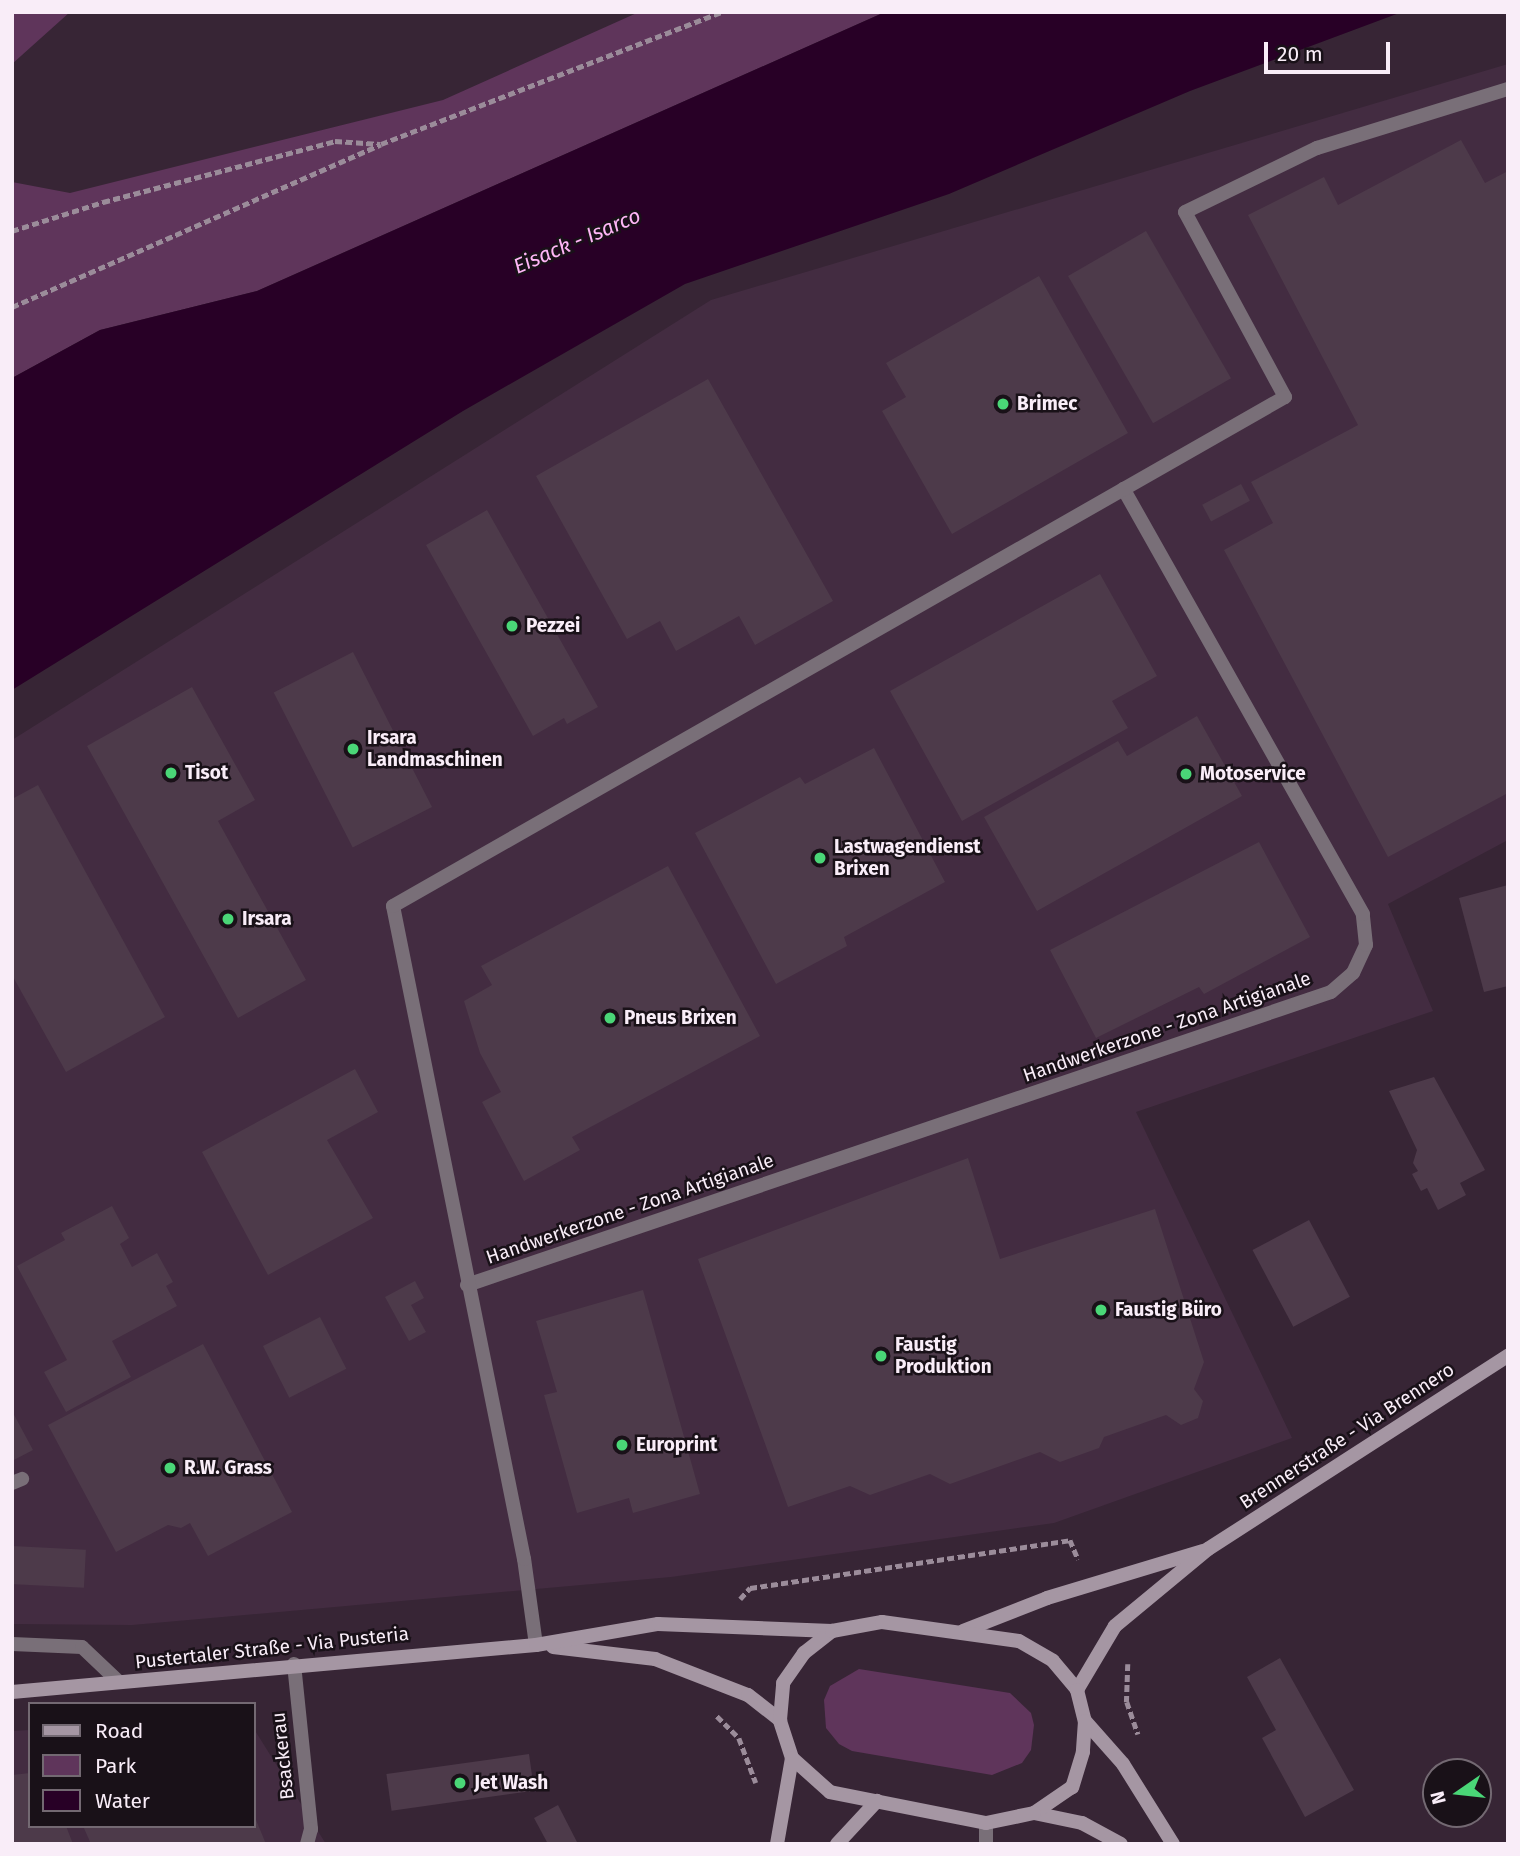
<!DOCTYPE html>
<html>
<head>
<meta charset="utf-8">
<style>
	body { margin:0 }
	#map { position:relative; width:1520px; height:1856px; overflow:hidden; background:#372535; font-family:"Fira Sans",sans-serif }
	div>[style] { position:absolute }
	.built>* { inset:0; background:#432c41 }
	.green>* { inset:0; background:#5f355b }
	.water>* { inset:0; background:#280026 }
	.building>* { inset:0; background:#4d3a4a; transform-origin:0 0 }
	.path>* { height:4.5px; margin-top:-2.25px; transform-origin:0; background:repeating-linear-gradient(90deg,#9b8c9a 0 7px,transparent 0 10.5px) }
	.service>* { height:14px; margin:-7px; padding:0 7px; transform-origin:7px; border-radius:7px; background:#796f78 }
	.minor>* { height:14px; margin:-7px; padding:0 7px; transform-origin:7px; border-radius:7px; background:#796f78 }
	.secondary>* { height:14px; margin:-7px; padding:0 7px; transform-origin:7px; border-radius:7px; background:#a596a3 }
	.dots>* { width:19px; height:19px; translate:-50% -50%; box-sizing:border-box; border:4px solid #191118; border-radius:50% }
	span { translate:-50% -50%; white-space:nowrap; text-align:center; line-height:1.15; -webkit-text-stroke:5px #191118; paint-order:stroke }
	.poi-label { font-size:19px; color:#f9edf8; font-weight:700 }
	.left { translate:0 -50%; text-align:left }
	.street-label { font-size:19px; color:#f9edf8 }
	.water-label { font-size:21px; color:#feb6f6; font-style:italic }
	.frame { position:absolute; inset:0; border:14px solid #f9edf8; pointer-events:none }
	.legend { position:absolute; left:28px; top:1702px; width:228px; height:126px; box-sizing:border-box; background:#191118; border:2px solid #736972; margin:0; padding:9px 12px; list-style:none; font-size:21px; color:#f9edf8 }
	.legend li { display:flex; align-items:center; gap:14px; height:35px }
	.legend b { width:35px; border:2px solid #736972 }
	.north { position:absolute; left:1422px; top:1758px; width:70px; height:70px; box-sizing:border-box; background:#191118; border:2px solid #736972; border-radius:50%; rotate:256deg; font-size:19px; font-weight:700; line-height:28px; text-align:center; color:#f9edf8 }
	.north::after { content:''; display:block; margin:auto; width:24px; height:32px; background:#4ad677; clip-path:polygon(50% 0,100% 100%,50% 72%,0 100%) }
	.scale { position:absolute; left:1264px; top:42px; width:126px; height:32px; box-sizing:border-box; border:4px solid #f9edf8; border-top:0; padding-left:9px; font-size:21px; line-height:24px; white-space:nowrap; color:#f9edf8; -webkit-text-stroke:5px #191118; paint-order:stroke }
</style>
</head>
<body>
<div id="map">
	<div class="built">
		<div style="clip-path:polygon(1508px 64px,1508px 840px,1388px 904px,1433px 1011px,1136px 1112px,1292px 1438px,1054px 1523px,671px 1577px,132px 1625px,12px 1624px,12px 740px,711px 300px)"></div>
		<div style="clip-path:polygon(254px 1729px,326px 1844px,12px 1844px,12px 1731px,30px 1730px,30px 1826px,254px 1826px)"></div>
	</div>
	<div class="green">
		<div style="clip-path:polygon(12px 12px,70px 12px,12px 64px)"></div>
		<div style="clip-path:polygon(639px 12px,885px 12px,257px 291px,100px 330px,12px 378px,12px 182px,70px 193px,443px 100px)"></div>
		<div style="clip-path:polygon(859px 1669px,1010px 1693px,1031px 1713px,1034px 1725px,1031px 1750px,1022px 1763px,992px 1775px,852px 1751px,839px 1744px,826px 1728px,824px 1700px,830px 1686px)"></div>
	</div>
	<div class="water">
		<div style="clip-path:polygon(885px 12px,1402px 12px,1190px 91px,949px 194px,685px 284px,463px 411px,12px 690px,12px 378px,100px 330px,257px 291px)"></div>
	</div>
	<div class="building">
		<div style="clip-path:polygon(1461px 140px,1485px 183px,1508px 171px,1508px 793px,1388px 857px,1224px 550px,1273px 523px,1251px 482px,1358px 425px,1248px 215px,1324px 177px,1338px 205px)"></div>
		<div style="left:1146px;top:231px;width:170px;height:90px;rotate:60deg"></div>
		<div style="clip-path:polygon(1039px 276px,1128px 433px,952px 534px,882px 411px,906px 397px,886px 363px)"></div>
		<div style="clip-path:polygon(708px 379px,833px 601px,755px 645px,739px 616px,676px 651px,660px 621px,627px 639px,536px 476px)"></div>
		<div style="left:1241px;top:484px;width:19px;height:44px;rotate:62deg"></div>
		<div style="clip-path:polygon(487px 510px,598px 707px,567px 724px,564px 718px,533px 736px,426px 545px)"></div>
		<div style="clip-path:polygon(1100px 574px,1157px 676px,1112px 701px,1128px 728px,962px 821px,890px 691px)"></div>
		<div style="left:353px;top:652px;width:174px;height:89px;rotate:63deg"></div>
		<div style="clip-path:polygon(192px 687px,255px 800px,218px 821px,306px 980px,238px 1018px,87px 746px)"></div>
		<div style="clip-path:polygon(1197px 716px,1242px 796px,1037px 911px,984px 817px,1118px 741px,1127px 756px)"></div>
		<div style="clip-path:polygon(874px 748px,945px 882px,844px 937px,847px 946px,776px 984px,695px 833px,800px 777px,805px 784px)"></div>
		<div style="clip-path:polygon(38px 785px,165px 1017px,66px 1072px,12px 975px,12px 799px)"></div>
		<div style="clip-path:polygon(1259px 842px,1310px 937px,1204px 994px,1199px 987px,1096px 1038px,1050px 950px)"></div>
		<div style="clip-path:polygon(668px 866px,760px 1036px,572px 1137px,580px 1150px,524px 1181px,482px 1102px,501px 1092px,480px 1053px,464px 1001px,492px 985px,481px 966px)"></div>
		<div style="clip-path:polygon(1508px 885px,1508px 986px,1484px 992px,1459px 898px)"></div>
		<div style="clip-path:polygon(355px 1069px,378px 1112px,327px 1140px,373px 1218px,268px 1275px,202px 1152px)"></div>
		<div style="clip-path:polygon(1434px 1077px,1485px 1170px,1460px 1183px,1466px 1195px,1438px 1210px,1427px 1188px,1421px 1191px,1412px 1174px,1418px 1171px,1413px 1163px,1417px 1150px,1389px 1091px)"></div>
		<div style="clip-path:polygon(968px 1158px,1000px 1259px,1155px 1209px,1204px 1362px,1194px 1389px,1203px 1401px,1198px 1418px,1181px 1425px,1166px 1415px,1104px 1437px,1099px 1448px,1060px 1462px,1040px 1452px,950px 1484px,930px 1474px,870px 1495px,850px 1486px,788px 1507px,698px 1259px)"></div>
		<div style="clip-path:polygon(112px 1206px,129px 1238px,120px 1244px,132px 1267px,157px 1253px,173px 1282px,166px 1286px,177px 1306px,112px 1341px,131px 1377px,66px 1412px,44px 1372px,67px 1360px,17px 1266px,65px 1240px,61px 1233px)"></div>
		<div style="left:1309px;top:1220px;width:87px;height:64px;rotate:62deg"></div>
		<div style="clip-path:polygon(415px 1281px,424px 1298px,411px 1305px,426px 1332px,409px 1341px,385px 1297px)"></div>
		<div style="clip-path:polygon(643px 1290px,700px 1494px,633px 1513px,629px 1498px,577px 1513px,544px 1395px,557px 1392px,536px 1321px)"></div>
		<div style="left:320px;top:1317px;width:58px;height:64px;rotate:63deg"></div>
		<div style="clip-path:polygon(203px 1344px,292px 1512px,208px 1556px,190px 1523px,181px 1528px,168px 1525px,116px 1552px,48px 1425px)"></div>
		<div style="clip-path:polygon(12px 1411px,33px 1450px,12px 1461px)"></div>
		<div style="left:12px;top:1546px;width:74px;height:38px;rotate:3deg"></div>
		<div style="clip-path:polygon(1280px 1658px,1354px 1790px,1305px 1817px,1262px 1738px,1276px 1730px,1247px 1677px)"></div>
		<div style="left:529px;top:1754px;width:37px;height:144px;rotate:82deg"></div>
		<div style="clip-path:polygon(30px 1773px,30px 1826px,66px 1826px,73px 1844px,12px 1844px,12px 1775px)"></div>
		<div style="clip-path:polygon(558px 1805px,578px 1844px,548px 1844px,534px 1818px)"></div>
		<div style="clip-path:polygon(254px 1815px,266px 1844px,91px 1844px,83px 1826px,254px 1826px)"></div>
	</div>
	<div class="path">
		<div style="left:12px;top:231px;width:96px;rotate:-17.7deg"></div>
		<div style="left:103px;top:202px;width:240px;rotate:-14.7deg"></div>
		<div style="left:335px;top:141px;width:45px;rotate:3.8deg"></div>
		<div style="left:12px;top:307px;width:403px;rotate:-23.8deg"></div>
		<div style="left:381px;top:144px;width:366px;rotate:-21.2deg"></div>
		<div style="left:740px;top:1599px;width:15px;rotate:-48deg"></div>
		<div style="left:750px;top:1588px;width:324px;rotate:-8.5deg"></div>
		<div style="left:1070px;top:1540px;width:21px;rotate:67deg"></div>
		<div style="left:1128px;top:1664px;width:38px;rotate:92deg"></div>
		<div style="left:1127px;top:1702px;width:34px;rotate:71deg"></div>
		<div style="left:717px;top:1716px;width:31px;rotate:45deg"></div>
		<div style="left:739px;top:1738px;width:48px;rotate:69.3deg"></div>
	</div>
	<div class="service">
		<div style="left:1285px;top:397px;width:210px;rotate:-118.4deg"></div>
		<div style="left:1185px;top:212px;width:147px;rotate:-25.9deg"></div>
		<div style="left:1317px;top:148px;width:200px;rotate:-17.2deg"></div>
		<div style="left:467px;top:1285px;width:912px;rotate:-18.73deg"></div>
		<div style="left:1331px;top:992px;width:29px;rotate:-41deg"></div>
		<div style="left:1353px;top:973px;width:31px;rotate:-65deg"></div>
		<div style="left:1366px;top:945px;width:31px;rotate:-96deg"></div>
		<div style="left:1363px;top:914px;width:488px;rotate:-119.4deg"></div>
		<div style="left:12px;top:1483px;width:11px;rotate:-22deg"></div>
		<div style="left:12px;top:1644px;width:70px;rotate:2.5deg"></div>
		<div style="left:82px;top:1647px;width:51px;rotate:43.4deg"></div>
		<div style="left:986px;top:1844px;width:21px;rotate:-90deg"></div>
	</div>
	<div class="minor">
		<div style="left:536px;top:1645px;width:87px;rotate:-97.9deg"></div>
		<div style="left:524px;top:1559px;width:666px;rotate:-101.34deg"></div>
		<div style="left:393px;top:906px;width:1027px;rotate:-29.71deg"></div>
		<div style="left:294px;top:1664px;width:166px;rotate:84.1deg"></div>
		<div style="left:311px;top:1829px;width:16px;rotate:105deg"></div>
	</div>
	<div class="secondary">
		<div style="left:963px;top:1631px;width:90px;rotate:-21.4deg"></div>
		<div style="left:1047px;top:1598px;width:163px;rotate:-16.8deg"></div>
		<div style="left:553px;top:1647px;width:103px;rotate:6.7deg"></div>
		<div style="left:655px;top:1659px;width:100px;rotate:21.2deg"></div>
		<div style="left:748px;top:1695px;width:41px;rotate:38deg"></div>
		<div style="left:1077px;top:1690px;width:74px;rotate:-59.3deg"></div>
		<div style="left:1115px;top:1626px;width:121px;rotate:-39.6deg"></div>
		<div style="left:1208px;top:1549px;width:357px;rotate:-32.8deg"></div>
		<div style="left:12px;top:1692px;width:526px;rotate:-5.13deg"></div>
		<div style="left:536px;top:1645px;width:124px;rotate:-9.8deg"></div>
		<div style="left:658px;top:1624px;width:174px;rotate:2.3deg"></div>
		<div style="left:1085px;top:1721px;width:57px;rotate:48.5deg"></div>
		<div style="left:1123px;top:1764px;width:94px;rotate:58deg"></div>
		<div style="left:1034px;top:1813px;width:49px;rotate:11.8deg"></div>
		<div style="left:1082px;top:1823px;width:44px;rotate:28.3deg"></div>
		<div style="left:777px;top:1844px;width:87px;rotate:-80.1deg"></div>
		<div style="left:792px;top:1758px;width:40px;rotate:-108deg"></div>
		<div style="left:780px;top:1720px;width:37px;rotate:-85deg"></div>
		<div style="left:783px;top:1683px;width:37px;rotate:-55deg"></div>
		<div style="left:804px;top:1653px;width:36px;rotate:-38deg"></div>
		<div style="left:832px;top:1631px;width:51px;rotate:-10.2deg"></div>
		<div style="left:882px;top:1622px;width:138px;rotate:7.9deg"></div>
		<div style="left:1019px;top:1641px;width:39px;rotate:30deg"></div>
		<div style="left:1053px;top:1661px;width:38px;rotate:50deg"></div>
		<div style="left:1077px;top:1690px;width:32px;rotate:76deg"></div>
		<div style="left:1085px;top:1721px;width:31px;rotate:94deg"></div>
		<div style="left:1083px;top:1752px;width:37px;rotate:107deg"></div>
		<div style="left:1072px;top:1787px;width:46px;rotate:145.6deg"></div>
		<div style="left:1034px;top:1813px;width:49px;rotate:168.2deg"></div>
		<div style="left:986px;top:1823px;width:159px;rotate:-168.8deg"></div>
		<div style="left:830px;top:1792px;width:51px;rotate:-138.2deg"></div>
		<div style="left:837px;top:1844px;width:59px;rotate:-47.1deg"></div>
	</div>
	<div class="dots">
		<div style="left:1003px;top:404px;background:#4ad677"></div>
		<div style="left:512px;top:626px;background:#4ad677"></div>
		<div style="left:353px;top:749px;background:#4ad677"></div>
		<div style="left:171px;top:773px;background:#4ad677"></div>
		<div style="left:1186px;top:774px;background:#4ad677"></div>
		<div style="left:820px;top:858px;background:#4ad677"></div>
		<div style="left:228px;top:919px;background:#4ad677"></div>
		<div style="left:610px;top:1018px;background:#4ad677"></div>
		<div style="left:1101px;top:1310px;background:#4ad677"></div>
		<div style="left:881px;top:1356px;background:#4ad677"></div>
		<div style="left:622px;top:1445px;background:#4ad677"></div>
		<div style="left:170px;top:1468px;background:#4ad677"></div>
		<div style="left:460px;top:1783px;background:#4ad677"></div>
	</div>
	<div class="poi-label">
		<span class="left" style="left:1017px;top:404px">Brimec</span>
		<span class="left" style="left:526px;top:626px">Pezzei</span>
		<span class="left" style="left:367px;top:749px">Irsara<br>Landmaschinen</span>
		<span class="left" style="left:185px;top:773px">Tisot</span>
		<span class="left" style="left:1200px;top:774px">Motoservice</span>
		<span class="left" style="left:834px;top:858px">Lastwagendienst<br>Brixen</span>
		<span class="left" style="left:242px;top:919px">Irsara</span>
		<span class="left" style="left:624px;top:1018px">Pneus Brixen</span>
		<span class="left" style="left:1115px;top:1310px">Faustig Büro</span>
		<span class="left" style="left:895px;top:1356px">Faustig<br>Produktion</span>
		<span class="left" style="left:636px;top:1445px">Europrint</span>
		<span class="left" style="left:184px;top:1468px">R.W. Grass</span>
		<span class="left" style="left:474px;top:1783px">Jet Wash</span>
	</div>
	<div class="street-label">
		<span style="left:1167px;top:1027px;rotate:-19deg">Handwerkerzone - Zona Artigianale</span>
		<span style="left:630px;top:1209px;rotate:-19deg">Handwerkerzone - Zona Artigianale</span>
		<span style="left:1347px;top:1436px;rotate:-33deg">Brennerstraße - Via Brennero</span>
		<span style="left:272px;top:1648px;rotate:-6deg">Pustertaler Straße - Via Pusteria</span>
		<span style="left:283px;top:1756px;rotate:-96deg">Bsackerau</span>
	</div>
	<div class="water-label">
		<span style="left:577px;top:241px;rotate:-23deg">Eisack - Isarco</span>
	</div>
	<div class="frame"></div>
	<ul class="legend">
	<li><b style="height:9px;background:#a596a3"></b>Road</li>
	<li><b style="height:19px;background:#5f355b"></b>Park</li>
	<li><b style="height:19px;background:#280026"></b>Water</li>
	</ul>
	<div class="north">N</div>
	<div class="scale">20 m</div>
</div>
</body>
</html>
